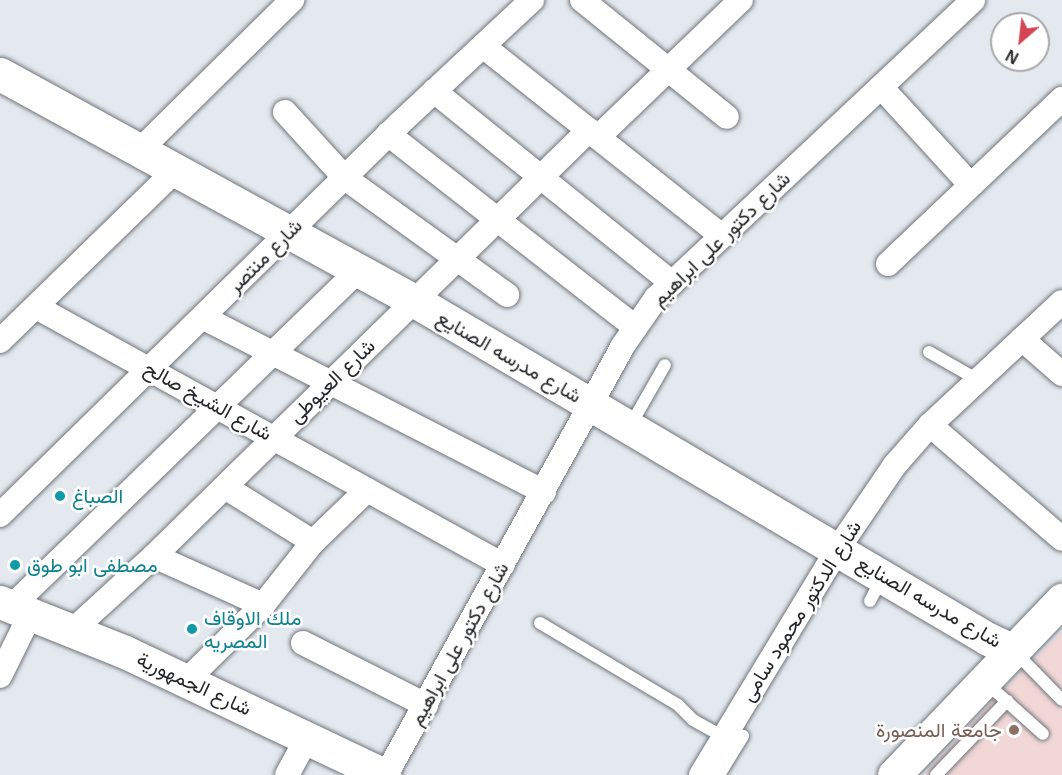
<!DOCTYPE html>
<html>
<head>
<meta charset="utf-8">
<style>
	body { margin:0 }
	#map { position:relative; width:1062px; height:775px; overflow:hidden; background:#e3e9ef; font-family:Arial,Vazirmatn,sans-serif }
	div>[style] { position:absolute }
	.medical>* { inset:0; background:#f2d7d7 }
	.roads { filter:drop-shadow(0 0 2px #70757a) drop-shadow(0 0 2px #70757a) }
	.lane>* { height:12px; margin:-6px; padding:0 6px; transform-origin:6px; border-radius:6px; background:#fff }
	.street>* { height:24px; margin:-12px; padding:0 12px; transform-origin:12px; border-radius:12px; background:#fff }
	.secondary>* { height:33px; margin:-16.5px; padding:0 16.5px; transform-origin:16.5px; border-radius:16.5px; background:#fff }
	.primary>* { height:33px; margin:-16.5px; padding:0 16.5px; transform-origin:16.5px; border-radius:16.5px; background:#fff }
	.dots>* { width:16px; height:16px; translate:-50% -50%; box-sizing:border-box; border:3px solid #fff; border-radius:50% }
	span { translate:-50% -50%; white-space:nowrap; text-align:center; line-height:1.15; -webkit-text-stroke:5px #fff; paint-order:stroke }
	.street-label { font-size:20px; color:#242628 }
	.culture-label { font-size:20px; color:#0d838f }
	.left { translate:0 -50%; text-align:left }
	.education-label { font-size:20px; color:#785e54 }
	.right { translate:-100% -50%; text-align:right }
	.north { position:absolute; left:990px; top:12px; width:60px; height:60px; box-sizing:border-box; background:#fff; border:2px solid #a7a8a9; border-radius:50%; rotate:208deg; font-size:16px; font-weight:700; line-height:24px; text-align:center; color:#242628 }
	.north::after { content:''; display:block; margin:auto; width:21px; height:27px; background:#d54454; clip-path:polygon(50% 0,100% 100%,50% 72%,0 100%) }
</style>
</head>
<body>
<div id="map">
	<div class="medical">
		<div style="clip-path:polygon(1062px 632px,1062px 775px,924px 775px,999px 694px)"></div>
	</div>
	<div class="roads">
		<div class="lane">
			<div style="left:929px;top:352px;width:56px;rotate:29.7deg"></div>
			<div style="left:630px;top:426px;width:70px;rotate:-60.2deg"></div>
			<div style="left:870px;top:601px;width:26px;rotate:-62deg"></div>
			<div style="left:540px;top:623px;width:161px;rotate:30.7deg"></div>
			<div style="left:678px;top:705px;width:21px;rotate:45deg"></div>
			<div style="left:693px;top:720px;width:35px;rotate:29deg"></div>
			<div style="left:1015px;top:652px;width:67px;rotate:45.6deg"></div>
			<div style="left:984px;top:681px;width:79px;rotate:41.9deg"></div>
			<div style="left:719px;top:775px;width:46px;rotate:-58.4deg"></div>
			<div style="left:936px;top:775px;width:103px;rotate:-46.2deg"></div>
		</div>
		<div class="street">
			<div style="left:582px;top:0;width:186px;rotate:38.9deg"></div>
			<div style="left:483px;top:46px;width:305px;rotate:38.5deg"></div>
			<div style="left:881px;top:87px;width:132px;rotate:47.5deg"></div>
			<div style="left:434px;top:91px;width:306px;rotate:38.9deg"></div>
			<div style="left:285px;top:112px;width:89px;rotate:47.7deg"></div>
			<div style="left:345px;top:178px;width:200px;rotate:35.8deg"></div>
			<div style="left:388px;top:134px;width:313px;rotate:38deg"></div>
			<div style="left:598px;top:137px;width:198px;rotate:-43.8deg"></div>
			<div style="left:140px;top:150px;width:214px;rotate:-44.6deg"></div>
			<div style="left:888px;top:264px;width:240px;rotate:-43.5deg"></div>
			<div style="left:38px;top:308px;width:531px;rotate:28.93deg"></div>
			<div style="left:204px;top:318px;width:382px;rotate:27.1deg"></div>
			<div style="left:1022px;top:339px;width:53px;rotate:41.2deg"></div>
			<div style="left:0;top:341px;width:247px;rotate:-44.2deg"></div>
			<div style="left:930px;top:425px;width:174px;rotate:40.8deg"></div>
			<div style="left:225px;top:487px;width:104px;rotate:32deg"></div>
			<div style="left:0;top:515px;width:559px;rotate:-44.42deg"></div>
			<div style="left:399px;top:124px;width:182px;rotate:-43deg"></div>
			<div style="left:154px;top:556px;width:120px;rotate:24.2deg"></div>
			<div style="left:12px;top:606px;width:483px;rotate:-44.1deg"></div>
			<div style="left:73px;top:630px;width:110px;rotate:-42.4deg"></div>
			<div style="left:154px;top:556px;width:609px;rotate:-44.4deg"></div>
			<div style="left:303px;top:643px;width:138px;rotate:26.8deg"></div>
			<div style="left:0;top:676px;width:70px;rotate:-63.8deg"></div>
			<div style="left:187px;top:680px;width:107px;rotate:-44.6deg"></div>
			<div style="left:263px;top:605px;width:80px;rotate:-51.6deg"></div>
			<div style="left:313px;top:542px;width:75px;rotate:-43.9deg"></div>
			<div style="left:287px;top:775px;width:42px;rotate:-61.6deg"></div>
			<div style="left:386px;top:775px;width:489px;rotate:-61.1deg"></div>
			<div style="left:622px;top:347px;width:60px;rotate:-55.2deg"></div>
			<div style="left:656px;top:298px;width:435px;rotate:-43.2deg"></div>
			<div style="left:701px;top:775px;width:263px;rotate:-58.8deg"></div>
			<div style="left:837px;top:550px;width:102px;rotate:-55.8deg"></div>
			<div style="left:894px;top:466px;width:55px;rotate:-48.7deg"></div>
			<div style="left:930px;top:425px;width:180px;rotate:-43deg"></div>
		</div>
		<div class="secondary">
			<div style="left:0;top:74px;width:473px;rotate:28.7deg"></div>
			<div style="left:415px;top:301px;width:665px;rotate:30.54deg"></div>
			<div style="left:988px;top:639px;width:26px;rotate:25deg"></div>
			<div style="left:894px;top:775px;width:243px;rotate:-46.2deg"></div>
		</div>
		<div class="primary">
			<div style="left:0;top:602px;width:135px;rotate:21.8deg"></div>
			<div style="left:125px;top:652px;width:287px;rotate:25.4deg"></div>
		</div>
	</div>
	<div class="dots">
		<div style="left:60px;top:496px;background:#0f9aa8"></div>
		<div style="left:15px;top:565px;background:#0f9aa8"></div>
		<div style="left:192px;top:629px;background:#0f9aa8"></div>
		<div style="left:1014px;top:730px;background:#8d6e63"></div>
	</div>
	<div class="street-label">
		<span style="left:721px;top:239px;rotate:-44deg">شارع دكتور على ابراهيم</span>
		<span style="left:265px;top:256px;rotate:-45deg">شارع منتصر</span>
		<span style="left:509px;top:357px;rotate:30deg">شارع مدرسه الصنايع</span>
		<span style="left:332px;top:381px;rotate:-44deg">شارع العيوطى</span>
		<span style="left:208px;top:401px;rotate:29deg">شارع الشيخ صالح</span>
		<span style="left:929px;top:602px;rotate:30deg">شارع مدرسه الصنايع</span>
		<span style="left:801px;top:611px;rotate:-58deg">شارع الدكتور محمود سامى</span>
		<span style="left:459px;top:644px;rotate:-61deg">شارع دكتور على ابراهيم</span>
		<span style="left:194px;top:684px;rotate:25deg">شارع الجمهورية</span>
	</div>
	<div class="culture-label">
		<span class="left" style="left:72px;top:496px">الصباغ</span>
		<span class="left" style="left:27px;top:565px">مصطفى ابو طوق</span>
		<span class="left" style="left:204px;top:630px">ملك الاوقاف<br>المصريه</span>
	</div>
	<div class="education-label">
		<span class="right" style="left:1002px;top:730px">جامعة المنصورة</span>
	</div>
	<div class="north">N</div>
</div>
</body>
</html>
